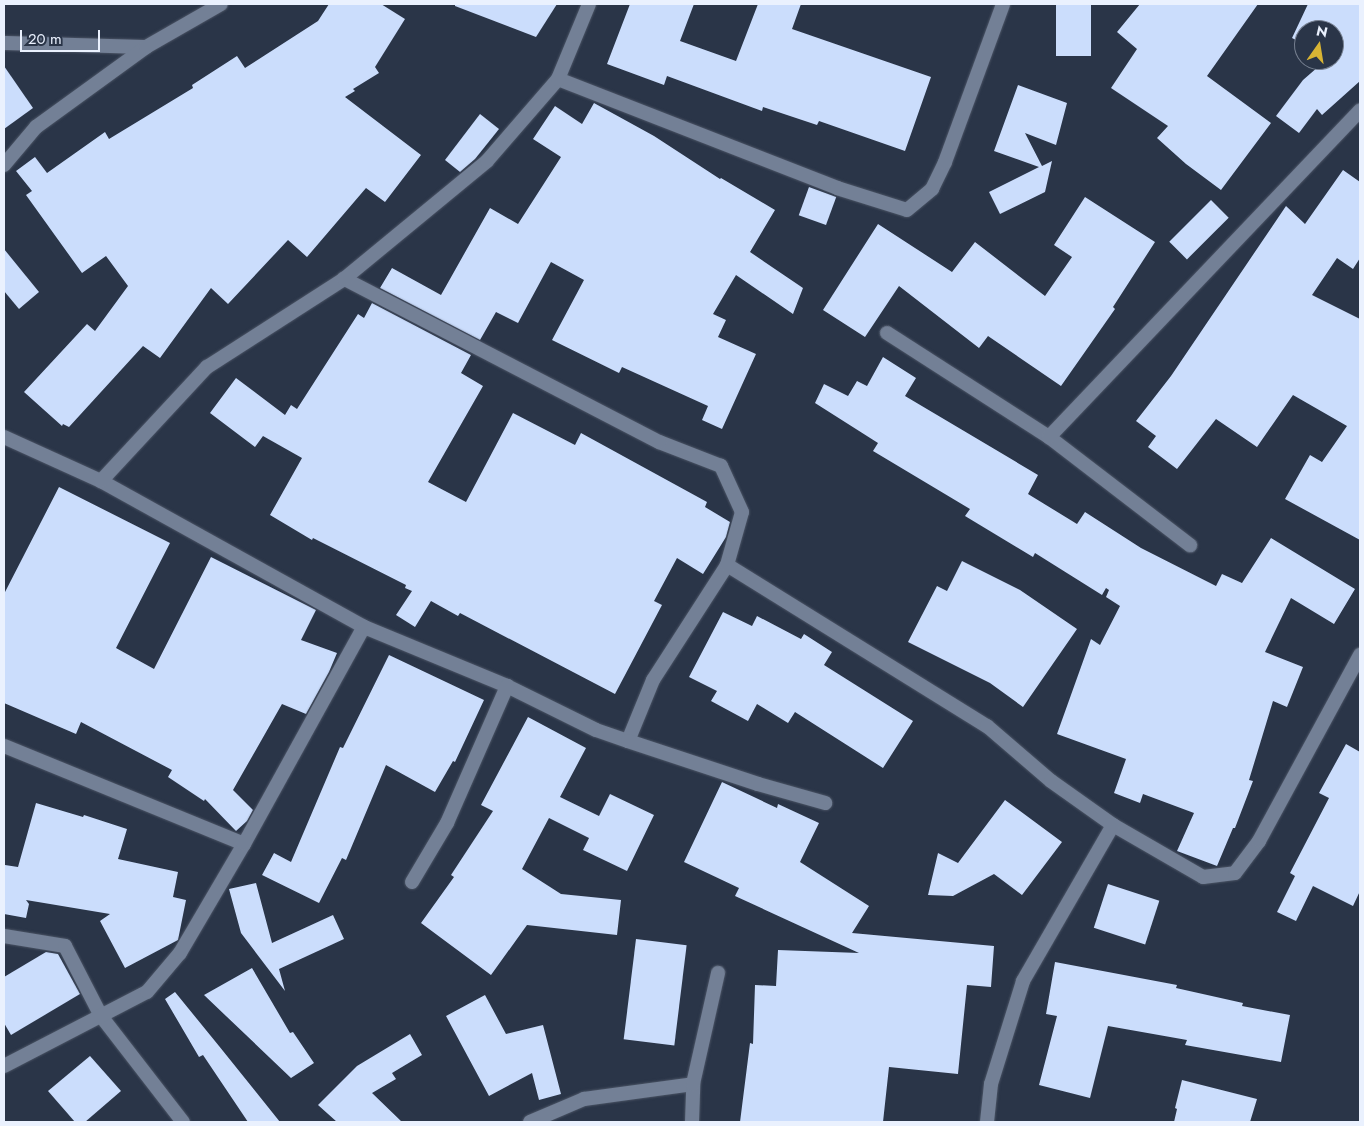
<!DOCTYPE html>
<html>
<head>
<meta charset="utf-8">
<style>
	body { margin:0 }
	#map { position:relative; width:1364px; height:1126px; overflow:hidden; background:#2a3548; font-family:Jost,sans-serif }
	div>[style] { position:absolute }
	.building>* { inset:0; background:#cbddfc; transform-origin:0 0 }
	.roads { filter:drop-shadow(0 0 1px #4a5364) drop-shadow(0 0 1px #4a5364) }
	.minor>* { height:14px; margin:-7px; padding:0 7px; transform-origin:7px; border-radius:7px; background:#738096 }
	span { translate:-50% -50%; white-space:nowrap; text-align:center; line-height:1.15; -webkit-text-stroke:5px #2a3548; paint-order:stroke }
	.frame { position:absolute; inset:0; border:5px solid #eaf1fe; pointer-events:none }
	.north { position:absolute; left:1294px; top:20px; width:50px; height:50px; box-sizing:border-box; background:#2a3548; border:1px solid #778091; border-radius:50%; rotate:13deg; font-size:14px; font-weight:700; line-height:20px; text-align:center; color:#eaf1fe }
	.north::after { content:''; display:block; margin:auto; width:18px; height:22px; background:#d8b434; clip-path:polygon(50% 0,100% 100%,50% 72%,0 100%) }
	.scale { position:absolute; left:20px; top:30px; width:80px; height:22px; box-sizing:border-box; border:2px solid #eaf1fe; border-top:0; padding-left:6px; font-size:15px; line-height:18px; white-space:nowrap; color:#eaf1fe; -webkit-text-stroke:4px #2a3548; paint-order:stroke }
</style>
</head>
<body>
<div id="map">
	<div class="building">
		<div style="clip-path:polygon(329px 4px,381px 4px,405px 19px,375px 67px,379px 73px,353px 89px,355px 91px,345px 97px,421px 155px,385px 202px,366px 188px,307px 257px,288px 240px,228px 304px,211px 288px,160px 358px,143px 346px,69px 427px,63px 424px,62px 426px,24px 392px,87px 324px,95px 331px,128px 286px,106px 256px,82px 273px,26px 195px,32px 191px,16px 171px,35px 157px,47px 173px,105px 132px,109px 139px,193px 88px,192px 85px,237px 56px,245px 68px,318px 21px)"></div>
		<div style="clip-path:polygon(455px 4px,557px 4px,536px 37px,455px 6px)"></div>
		<div style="clip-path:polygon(630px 4px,694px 4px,680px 41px,736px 61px,758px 4px,801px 4px,792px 29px,931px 77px,905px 151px,819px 121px,817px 125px,763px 107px,762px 111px,667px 76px,664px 85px,607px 64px)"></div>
		<div style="left:1056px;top:4px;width:35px;height:52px"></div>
		<div style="clip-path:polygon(1140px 4px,1258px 4px,1207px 76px,1271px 123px,1221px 190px,1186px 164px,1157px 138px,1168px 126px,1111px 88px,1137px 49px,1117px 32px)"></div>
		<div style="clip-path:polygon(1308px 4px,1360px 4px,1360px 81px,1322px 115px,1317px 109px,1299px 133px,1276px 116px,1303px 80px,1326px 60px,1334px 60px,1334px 30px,1304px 30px,1304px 44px,1292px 38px)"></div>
		<div style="clip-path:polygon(4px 66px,33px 108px,4px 129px)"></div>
		<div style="clip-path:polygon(1018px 85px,1067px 103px,1056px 145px,1025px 133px,1042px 166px,1052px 161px,1045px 192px,1000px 214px,989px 192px,1039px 167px,994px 151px)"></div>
		<div style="clip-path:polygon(594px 103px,654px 136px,720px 179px,721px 178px,775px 210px,750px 252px,803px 288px,793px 314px,736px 275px,713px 314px,726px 320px,718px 337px,756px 354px,722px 429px,702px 420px,708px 406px,622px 367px,619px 373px,552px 340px,584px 280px,551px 262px,518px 323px,496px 312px,480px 340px,380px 288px,392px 268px,441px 295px,490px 208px,518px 224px,561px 157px,533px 139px,555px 106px,582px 124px)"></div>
		<div style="clip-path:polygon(480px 114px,499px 129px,475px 159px,460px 172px,445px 160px)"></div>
		<div style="clip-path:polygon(1343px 170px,1360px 182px,1360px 258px,1353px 269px,1337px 258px,1312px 295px,1360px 319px,1360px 540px,1285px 499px,1310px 455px,1322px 462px,1347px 426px,1293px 395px,1257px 447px,1216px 419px,1177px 469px,1148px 447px,1156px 436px,1136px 421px,1171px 376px,1286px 206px,1305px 224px)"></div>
		<div style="left:809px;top:187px;width:29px;height:30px;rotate:20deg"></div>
		<div style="clip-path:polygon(1085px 197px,1155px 242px,1113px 307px,1115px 309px,1061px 386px,988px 336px,979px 348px,899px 286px,865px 337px,823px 310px,878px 224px,952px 272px,975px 242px,1045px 296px,1072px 257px,1054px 245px)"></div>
		<div style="left:1211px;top:200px;width:25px;height:59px;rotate:45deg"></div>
		<div style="clip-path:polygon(4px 249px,39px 292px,19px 309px,4px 291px)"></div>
		<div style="clip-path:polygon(372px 303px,471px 355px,461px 373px,483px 386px,428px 482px,466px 502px,513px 413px,575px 445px,581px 433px,707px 502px,705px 507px,730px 522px,726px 537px,703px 574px,677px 558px,654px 601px,662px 605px,615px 694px,460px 613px,458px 616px,431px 601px,415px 627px,396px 615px,412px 591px,405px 588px,406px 585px,313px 538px,312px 540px,270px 515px,302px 458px,263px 436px,255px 447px,210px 413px,236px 378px,285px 415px,291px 405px,297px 409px,358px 314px,364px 318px)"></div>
		<div style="clip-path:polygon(883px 357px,916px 378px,905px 396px,1038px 475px,1028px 494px,1077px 524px,1085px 512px,1141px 548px,1216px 586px,1222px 574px,1242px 583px,1271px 538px,1355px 589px,1334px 624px,1291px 598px,1265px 652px,1303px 667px,1287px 707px,1273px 701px,1249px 780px,1253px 781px,1235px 828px,1233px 828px,1217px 866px,1177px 851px,1194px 813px,1143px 794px,1140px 803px,1114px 793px,1126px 759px,1057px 734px,1091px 639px,1100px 645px,1120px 606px,1106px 597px,1109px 590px,1106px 588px,1102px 595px,1035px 553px,1033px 557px,965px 516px,970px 509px,873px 451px,878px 443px,815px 403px,824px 384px,848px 396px,857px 381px,867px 386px)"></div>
		<div style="clip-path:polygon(59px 487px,170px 543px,116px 648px,154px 669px,211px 557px,316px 610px,301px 640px,337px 653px,329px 672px,306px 714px,282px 704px,233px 790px,253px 810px,247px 821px,236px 831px,205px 799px,204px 801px,168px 777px,172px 770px,81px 722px,76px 734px,4px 703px,4px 594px)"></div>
		<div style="clip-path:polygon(962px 561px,1020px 590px,1077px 629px,1023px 707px,990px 683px,908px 642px,937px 586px,947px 591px)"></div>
		<div style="clip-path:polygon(723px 612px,752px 626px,757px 616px,801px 639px,804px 634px,832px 652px,824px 665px,913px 721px,883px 768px,795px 712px,788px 723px,757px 704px,748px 721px,711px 701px,717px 691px,689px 677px)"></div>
		<div style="clip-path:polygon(389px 655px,484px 700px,455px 762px,453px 761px,435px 792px,386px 765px,346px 860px,342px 858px,319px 903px,262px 875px,274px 853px,291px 862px,340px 747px,343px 748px)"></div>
		<div style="clip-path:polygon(528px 717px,586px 748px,560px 797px,599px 816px,610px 794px,654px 815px,627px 871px,583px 850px,589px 838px,549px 818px,522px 869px,561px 894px,621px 900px,617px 935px,527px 925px,491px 975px,421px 923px,454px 877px,451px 875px,493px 811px,481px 805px)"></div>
		<div style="clip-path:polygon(1346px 744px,1360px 752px,1360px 891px,1353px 906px,1313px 886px,1296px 921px,1277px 912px,1295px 876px,1290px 873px,1329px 798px,1319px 793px)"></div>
		<div style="clip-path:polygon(722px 782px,777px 808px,778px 804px,819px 823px,800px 862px,869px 906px,852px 933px,994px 946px,991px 987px,967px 985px,958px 1074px,889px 1067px,883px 1122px,740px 1122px,750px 1043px,753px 1044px,755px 985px,776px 986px,778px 950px,859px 953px,735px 896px,739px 888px,684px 862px)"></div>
		<div style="clip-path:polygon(1005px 800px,1062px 842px,1022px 895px,994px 874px,953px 896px,928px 895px,938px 853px,958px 863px)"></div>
		<div style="clip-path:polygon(36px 803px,83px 817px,84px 815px,127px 829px,118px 859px,178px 872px,173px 897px,186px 900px,178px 940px,125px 968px,100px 921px,110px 914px,26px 900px,29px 904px,26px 918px,4px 914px,4px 862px,5px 865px,18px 867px)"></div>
		<div style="clip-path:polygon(256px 883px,272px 943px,333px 915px,344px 939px,279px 969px,285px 991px,241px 933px,229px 889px)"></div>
		<div style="left:1108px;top:884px;width:54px;height:46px;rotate:18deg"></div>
		<div style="left:636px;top:939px;width:51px;height:101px;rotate:7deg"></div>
		<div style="clip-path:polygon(46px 952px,58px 954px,80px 994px,11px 1035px,4px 1023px,4px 977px)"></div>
		<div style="clip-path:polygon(1055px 962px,1177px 985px,1176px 988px,1243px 1003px,1242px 1006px,1290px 1015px,1281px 1062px,1185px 1045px,1187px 1040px,1108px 1026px,1090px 1098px,1039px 1085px,1057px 1016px,1046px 1014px)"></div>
		<div style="clip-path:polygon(252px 968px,290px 1033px,293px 1032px,314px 1063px,291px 1078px,204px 995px)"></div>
		<div style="clip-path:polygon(175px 992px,219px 1046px,280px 1122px,248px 1122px,203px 1055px,199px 1057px,165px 999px)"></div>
		<div style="clip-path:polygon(485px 995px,506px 1034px,543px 1025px,561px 1094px,539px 1100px,532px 1073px,489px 1096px,446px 1016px)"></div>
		<div style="clip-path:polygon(410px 1034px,422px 1055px,392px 1073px,396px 1079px,372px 1093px,402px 1122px,337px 1122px,318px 1105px,357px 1066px)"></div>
		<div style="clip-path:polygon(90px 1056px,121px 1091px,85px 1122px,75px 1122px,48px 1091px)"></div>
		<div style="clip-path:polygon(1182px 1080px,1257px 1099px,1250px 1122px,1174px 1122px,1177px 1109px,1175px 1108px)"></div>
	</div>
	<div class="roads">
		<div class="minor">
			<div style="left:4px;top:43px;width:142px;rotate:1.6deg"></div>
			<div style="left:558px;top:79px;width:300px;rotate:21.3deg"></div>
			<div style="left:837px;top:188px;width:73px;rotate:17.4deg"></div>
			<div style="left:907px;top:210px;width:33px;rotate:-40deg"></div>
			<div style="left:932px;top:189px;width:30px;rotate:-64deg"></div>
			<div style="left:945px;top:162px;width:168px;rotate:-69.8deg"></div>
			<div style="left:4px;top:165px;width:50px;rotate:-49.9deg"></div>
			<div style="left:36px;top:127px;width:136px;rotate:-36deg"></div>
			<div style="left:146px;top:47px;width:86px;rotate:-29.8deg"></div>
			<div style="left:887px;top:333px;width:193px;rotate:32.7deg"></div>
			<div style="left:1049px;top:437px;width:178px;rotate:37.5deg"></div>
			<div style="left:4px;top:437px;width:107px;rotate:24.4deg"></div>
			<div style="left:101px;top:481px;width:301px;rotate:29deg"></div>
			<div style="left:364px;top:627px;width:155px;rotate:22.4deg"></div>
			<div style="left:507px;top:686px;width:99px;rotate:26.3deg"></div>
			<div style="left:596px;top:730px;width:34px;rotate:19deg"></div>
			<div style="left:628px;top:741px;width:66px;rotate:-67.7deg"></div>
			<div style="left:653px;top:680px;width:137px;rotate:-57.2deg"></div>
			<div style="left:727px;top:565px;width:55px;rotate:-74.2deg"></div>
			<div style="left:742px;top:512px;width:51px;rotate:-114.5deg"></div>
			<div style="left:721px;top:466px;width:66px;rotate:-158.8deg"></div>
			<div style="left:659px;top:442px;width:355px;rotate:-152.6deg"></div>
			<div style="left:1049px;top:437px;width:451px;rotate:-46.4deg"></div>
			<div style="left:101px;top:481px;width:156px;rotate:-47.1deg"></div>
			<div style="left:207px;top:367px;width:163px;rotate:-32.7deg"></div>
			<div style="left:344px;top:279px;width:185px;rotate:-39.5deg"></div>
			<div style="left:487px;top:161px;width:108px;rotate:-49.1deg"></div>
			<div style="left:558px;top:79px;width:81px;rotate:-67.5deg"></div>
			<div style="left:727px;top:565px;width:306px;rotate:31.8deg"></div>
			<div style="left:987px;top:726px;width:84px;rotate:40.7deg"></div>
			<div style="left:1051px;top:781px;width:76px;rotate:35.4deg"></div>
			<div style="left:1113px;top:825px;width:104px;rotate:30deg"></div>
			<div style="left:1203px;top:877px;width:32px;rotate:-7deg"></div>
			<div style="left:1235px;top:873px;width:40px;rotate:-53deg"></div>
			<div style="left:1259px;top:841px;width:212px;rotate:-61.5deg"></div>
			<div style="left:628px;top:741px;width:137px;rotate:18.3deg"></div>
			<div style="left:758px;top:784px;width:70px;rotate:15.8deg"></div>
			<div style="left:4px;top:746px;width:259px;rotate:22.2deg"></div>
			<div style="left:412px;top:882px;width:69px;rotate:-59.3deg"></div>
			<div style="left:447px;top:823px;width:150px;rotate:-66.3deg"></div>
			<div style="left:4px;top:936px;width:62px;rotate:9.3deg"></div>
			<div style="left:65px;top:946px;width:79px;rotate:62.8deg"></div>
			<div style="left:101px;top:1016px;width:134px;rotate:52.3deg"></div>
			<div style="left:4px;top:1066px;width:161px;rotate:-27.4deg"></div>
			<div style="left:147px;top:992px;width:51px;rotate:-49.8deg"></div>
			<div style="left:180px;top:953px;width:126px;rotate:-59.6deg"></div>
			<div style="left:244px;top:844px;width:248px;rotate:-61.1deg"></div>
			<div style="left:530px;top:1122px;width:59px;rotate:-23.1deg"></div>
			<div style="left:584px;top:1099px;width:110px;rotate:-7.8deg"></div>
			<div style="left:692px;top:1122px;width:38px;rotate:-88deg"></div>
			<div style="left:693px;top:1084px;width:114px;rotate:-77.3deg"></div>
			<div style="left:987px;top:1122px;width:38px;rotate:-84deg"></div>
			<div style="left:991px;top:1084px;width:108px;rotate:-72.7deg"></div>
			<div style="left:1023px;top:981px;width:180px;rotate:-60deg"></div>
		</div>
	</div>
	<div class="frame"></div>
	<div class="north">N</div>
	<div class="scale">20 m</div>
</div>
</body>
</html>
